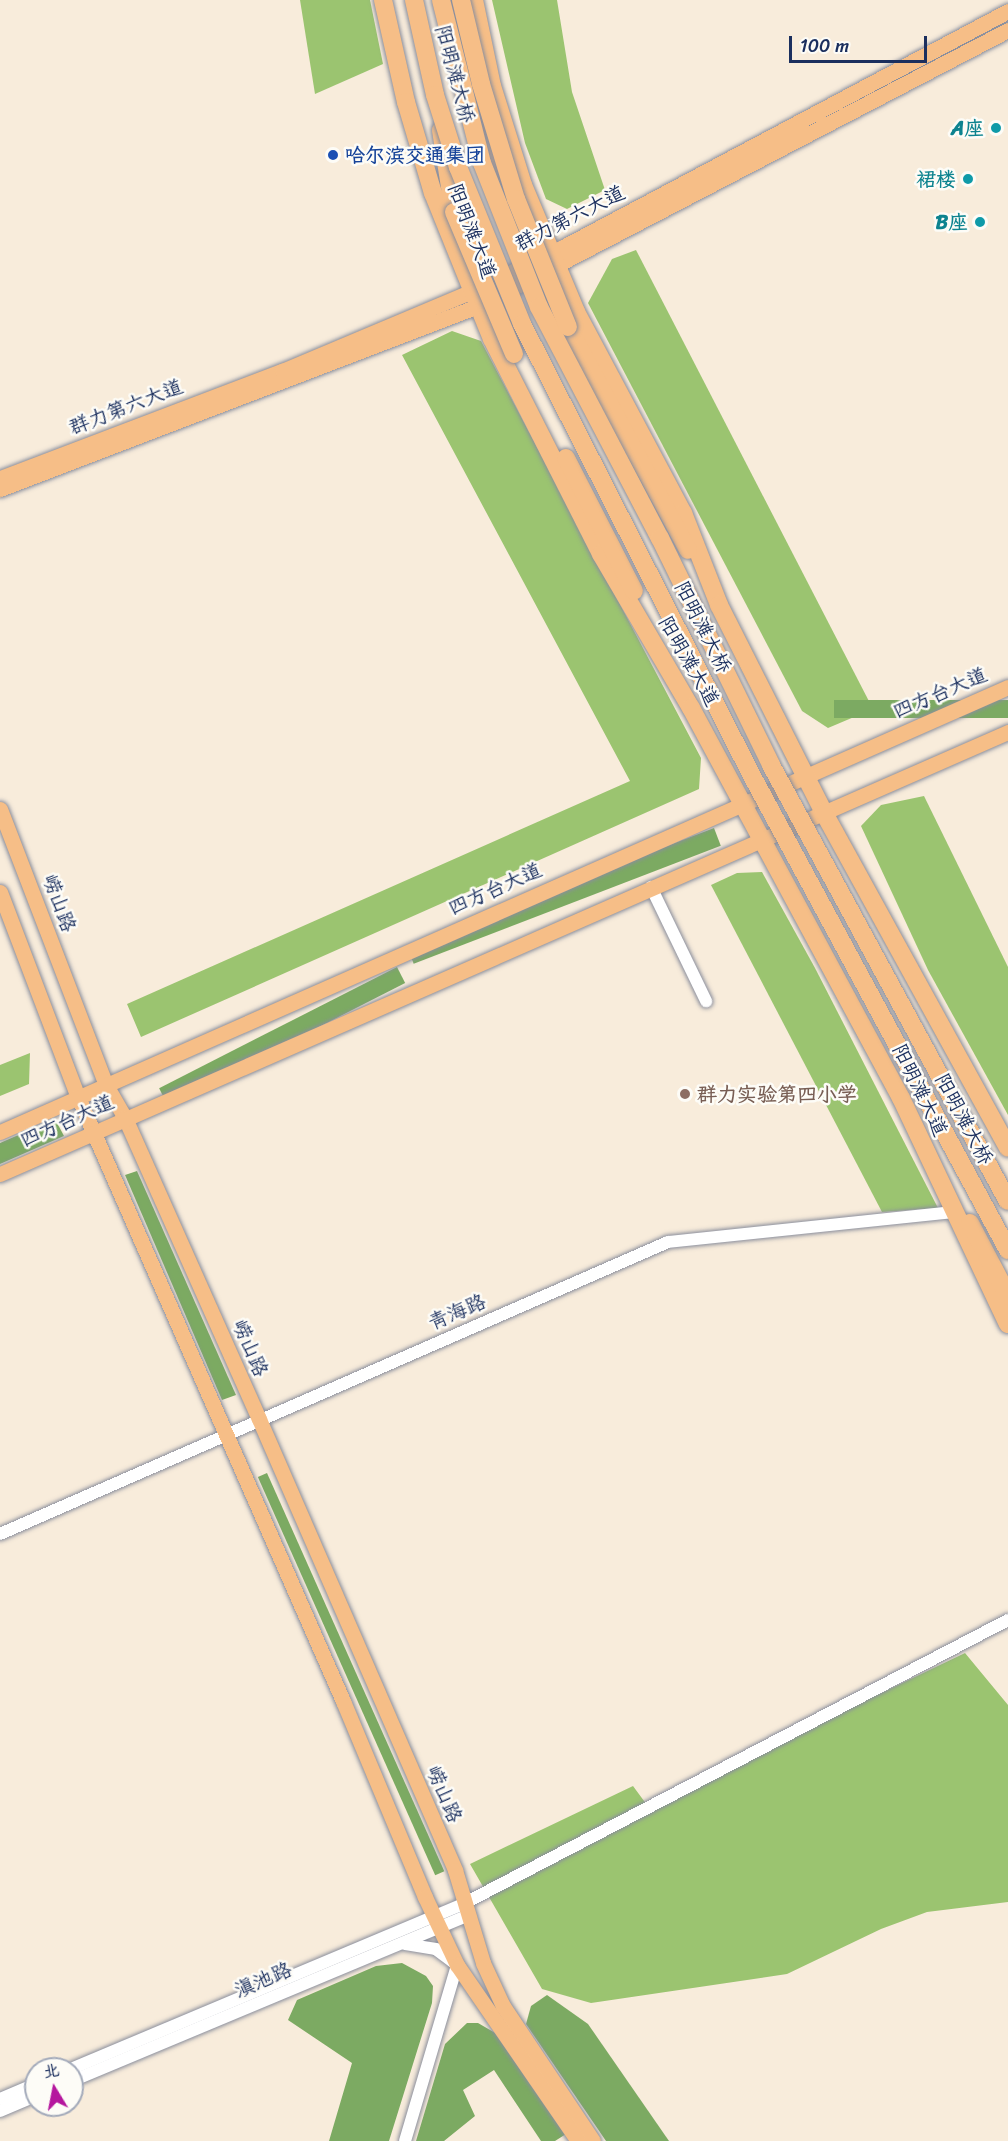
<!DOCTYPE html>
<html>
<head>
<meta charset="utf-8">
<style>
	body { margin:0 }
	#map { position:relative; width:1008px; height:2141px; overflow:hidden; background:#f8ecdb; font-family:Sriracha,"LXGW WenKai TC",sans-serif }
	div>[style] { position:absolute }
	.green>* { inset:0; background:#9bc470 }
	.forest>* { inset:0; background:#7caa62; transform-origin:0 0 }
	.roads { filter:drop-shadow(0 0 2px #8a8e9c) drop-shadow(0 0 2px #8a8e9c) }
	.minor>* { height:12px; margin:-6px; padding:0 6px; transform-origin:6px; border-radius:6px; background:#fff }
	.major>* { height:15px; margin:-7.5px; padding:0 7.5px; transform-origin:7.5px; border-radius:7.5px; background:#f6be87 }
	.highway>* { height:18px; margin:-9px; padding:0 9px; transform-origin:9px; border-radius:9px; background:#f6be87 }
	.bridges { filter:drop-shadow(0 0 2px #8a8e9c) drop-shadow(0 0 2px #8a8e9c) }
	.highway-bridge>* { height:18px; margin:-9px; padding:0 9px; transform-origin:9px; border-radius:9px; background:#f6be87 }
	.dots>* { width:16px; height:16px; translate:-50% -50%; box-sizing:border-box; border:3px solid #fdfcf7; border-radius:50% }
	span { translate:-50% -50%; white-space:nowrap; text-align:center; line-height:1.15; -webkit-text-stroke:5px #fdfcf7; paint-order:stroke }
	.street-label { font-size:20px; color:#1b2f5e }
	.culture-label { font-size:20px; color:#0d838f; font-weight:700 }
	.right { translate:-100% -50%; text-align:right }
	.transit-label { font-size:20px; color:#164399; font-weight:700 }
	.left { translate:0 -50%; text-align:left }
	.education-label { font-size:20px; color:#785e54; font-weight:700 }
	.north { position:absolute; left:24px; top:2057px; width:60px; height:60px; box-sizing:border-box; background:#fdfcf7; border:2px solid #a3aaba; border-radius:50%; rotate:350deg; font-size:16px; font-weight:700; line-height:24px; text-align:center; color:#1b2f5e }
	.north::after { content:''; display:block; margin:auto; width:21px; height:27px; background:#b5179e; clip-path:polygon(50% 0,100% 100%,50% 72%,0 100%) }
	.scale { position:absolute; left:789px; top:36px; width:138px; height:27px; box-sizing:border-box; border:3px solid #1b2f5e; border-top:0; padding-left:8px; font-size:18px; line-height:21px; white-space:nowrap; color:#1b2f5e; -webkit-text-stroke:4px #fdfcf7; paint-order:stroke }
</style>
</head>
<body>
<div id="map">
	<div class="green">
		<div style="clip-path:polygon(300px 0,370px 0,383px 64px,315px 94px)"></div>
		<div style="clip-path:polygon(492px 0,557px 0,572px 92px,605px 190px,567px 209px,546px 199px,525px 143px)"></div>
		<div style="clip-path:polygon(636px 250px,873px 709px,828px 728px,802px 711px,588px 303px,612px 259px)"></div>
		<div style="clip-path:polygon(452px 331px,481px 341px,701px 758px,699px 789px,141px 1037px,127px 1004px,630px 781px,402px 355px)"></div>
		<div style="clip-path:polygon(924px 796px,1008px 967px,1008px 1115px,928px 970px,861px 826px,881px 805px)"></div>
		<div style="clip-path:polygon(762px 872px,815px 968px,938px 1208px,882px 1212px,711px 885px,737px 873px)"></div>
		<div style="clip-path:polygon(30px 1053px,29px 1084px,0 1096px,0 1065px)"></div>
		<div style="clip-path:polygon(965px 1653px,1008px 1705px,1008px 1902px,927px 1912px,881px 1929px,787px 1974px,591px 2003px,542px 1989px,470px 1864px,633px 1786px,647px 1805px)"></div>
	</div>
	<div class="forest">
		<div style="left:1008px;top:700px;width:18px;height:174px;rotate:90deg"></div>
		<div style="left:714px;top:828px;width:19px;height:329px;rotate:69deg"></div>
		<div style="left:397px;top:967px;width:18px;height:267px;rotate:63deg"></div>
		<div style="clip-path:polygon(55px 1119px,64px 1136px,0 1164px,0 1143px)"></div>
		<div style="clip-path:polygon(137px 1171px,236px 1395px,222px 1400px,125px 1175px)"></div>
		<div style="left:267px;top:1473px;width:436px;height:10px;rotate:66deg"></div>
		<div style="clip-path:polygon(402px 1963px,426px 1976px,433px 1986px,432px 2003px,389px 2141px,329px 2141px,352px 2063px,288px 2020px,297px 2000px,376px 1966px)"></div>
		<div style="clip-path:polygon(547px 1995px,588px 2024px,669px 2141px,606px 2141px,526px 2024px,531px 2006px)"></div>
		<div style="clip-path:polygon(467px 2023px,478px 2023px,497px 2034px,566px 2134px,555px 2141px,541px 2141px,494px 2070px,463px 2090px,475px 2116px,444px 2141px,416px 2141px,445px 2044px)"></div>
	</div>
	<div class="roads">
		<div class="minor">
			<div style="left:651px;top:887px;width:127px;rotate:64.2deg"></div>
			<div style="left:0;top:1534px;width:729px;rotate:-23.61deg"></div>
			<div style="left:668px;top:1242px;width:286px;rotate:-6deg"></div>
			<div style="left:71px;top:2069px;width:428px;rotate:-22.8deg"></div>
			<div style="left:465px;top:1903px;width:612px;rotate:-27.53deg"></div>
			<div style="left:72px;top:2081px;width:429px;rotate:-22.7deg"></div>
			<div style="left:0;top:2099px;width:39px;rotate:-23deg"></div>
			<div style="left:0;top:2111px;width:39px;rotate:-23deg"></div>
			<div style="left:405px;top:2141px;width:184px;rotate:-73.5deg"></div>
			<div style="left:457px;top:1965px;width:26px;rotate:-143deg"></div>
			<div style="left:436px;top:1949px;width:31px;rotate:-171deg"></div>
		</div>
		<div class="major">
			<div style="left:0;top:478px;width:302px;rotate:-20.8deg"></div>
			<div style="left:282px;top:371px;width:206px;rotate:-22.8deg"></div>
			<div style="left:472px;top:291px;width:101px;rotate:-25.8deg"></div>
			<div style="left:563px;top:247px;width:504px;rotate:-27.94deg"></div>
			<div style="left:0;top:489px;width:512px;rotate:-20.95deg"></div>
			<div style="left:478px;top:306px;width:598px;rotate:-27.51deg"></div>
			<div style="left:0;top:809px;width:296px;rotate:69deg"></div>
			<div style="left:106px;top:1085px;width:38px;rotate:60deg"></div>
			<div style="left:125px;top:1118px;width:329px;rotate:66deg"></div>
			<div style="left:259px;top:1419px;width:492px;rotate:66.5deg"></div>
			<div style="left:455px;top:1870px;width:97px;rotate:73.2deg"></div>
			<div style="left:483px;top:1963px;width:47px;rotate:65.1deg"></div>
			<div style="left:503px;top:2006px;width:162px;rotate:56.3deg"></div>
			<div style="left:0;top:892px;width:219px;rotate:69.2deg"></div>
			<div style="left:78px;top:1097px;width:660px;rotate:66.31deg"></div>
			<div style="left:343px;top:1701px;width:212px;rotate:67.3deg"></div>
			<div style="left:425px;top:1897px;width:75px;rotate:64.8deg"></div>
			<div style="left:457px;top:1965px;width:214px;rotate:55.5deg"></div>
			<div style="left:0;top:1132px;width:1102px;rotate:-23.82deg"></div>
			<div style="left:0;top:1174px;width:1101px;rotate:-23.68deg"></div>
		</div>
		<div class="highway">
			<div style="left:383px;top:0;width:105px;rotate:77.3deg"></div>
			<div style="left:406px;top:102px;width:95px;rotate:73.5deg"></div>
			<div style="left:433px;top:193px;width:157px;rotate:68deg"></div>
			<div style="left:492px;top:339px;width:241px;rotate:63.1deg"></div>
			<div style="left:601px;top:554px;width:178px;rotate:59.7deg"></div>
			<div style="left:691px;top:708px;width:443px;rotate:61.7deg"></div>
			<div style="left:901px;top:1098px;width:250px;rotate:64.7deg"></div>
			<div style="left:474px;top:0;width:88px;rotate:78.2deg"></div>
			<div style="left:492px;top:86px;width:104px;rotate:72.6deg"></div>
			<div style="left:523px;top:185px;width:138px;rotate:67.3deg"></div>
			<div style="left:576px;top:312px;width:228px;rotate:62deg"></div>
			<div style="left:683px;top:513px;width:99px;rotate:68.6deg"></div>
			<div style="left:719px;top:605px;width:233px;rotate:63.2deg"></div>
			<div style="left:824px;top:813px;width:382px;rotate:61.2deg"></div>
			<div style="left:474px;top:118px;width:65px;rotate:62.7deg"></div>
			<div style="left:441px;top:130px;width:83px;rotate:81deg"></div>
			<div style="left:568px;top:327px;width:253px;rotate:61.7deg"></div>
			<div style="left:566px;top:458px;width:149px;rotate:62.9deg"></div>
			<div style="left:970px;top:1223px;width:82px;rotate:62.5deg"></div>
		</div>
	</div>
	<div class="bridges">
		<div class="highway-bridge">
			<div style="left:414px;top:0;width:97px;rotate:77.5deg"></div>
			<div style="left:435px;top:95px;width:76px;rotate:72.3deg"></div>
			<div style="left:458px;top:167px;width:170px;rotate:67.8deg"></div>
			<div style="left:522px;top:324px;width:507px;rotate:63.03deg"></div>
			<div style="left:752px;top:776px;width:539px;rotate:61.63deg"></div>
			<div style="left:441px;top:0;width:168px;rotate:75.9deg"></div>
			<div style="left:482px;top:163px;width:155px;rotate:68.4deg"></div>
			<div style="left:539px;top:307px;width:261px;rotate:62.4deg"></div>
			<div style="left:660px;top:538px;width:253px;rotate:63.9deg"></div>
			<div style="left:771px;top:765px;width:496px;rotate:61.5deg"></div>
			<div style="left:461px;top:0;width:86px;rotate:76.6deg"></div>
			<div style="left:481px;top:84px;width:120px;rotate:73.1deg"></div>
			<div style="left:516px;top:199px;width:138px;rotate:67.9deg"></div>
			<div style="left:454px;top:212px;width:154px;rotate:67.1deg"></div>
		</div>
	</div>
	<div class="dots">
		<div style="left:996px;top:128px;background:#0f9aa8"></div>
		<div style="left:333px;top:155px;background:#1a4fb4"></div>
		<div style="left:968px;top:179px;background:#0f9aa8"></div>
		<div style="left:980px;top:222px;background:#0f9aa8"></div>
		<div style="left:685px;top:1094px;background:#8d6e63"></div>
	</div>
	<div class="street-label">
		<span style="left:455px;top:74px;rotate:75deg">阳明滩大桥</span>
		<span style="left:570px;top:218px;rotate:-27deg">群力第六大道</span>
		<span style="left:472px;top:231px;rotate:69deg">阳明滩大道</span>
		<span style="left:126px;top:407px;rotate:-21deg">群力第六大道</span>
		<span style="left:703px;top:627px;rotate:63deg">阳明滩大桥</span>
		<span style="left:689px;top:661px;rotate:60deg">阳明滩大道</span>
		<span style="left:940px;top:693px;rotate:-23deg">四方台大道</span>
		<span style="left:495px;top:889px;rotate:-24deg">四方台大道</span>
		<span style="left:59px;top:903px;rotate:69deg">崂山路</span>
		<span style="left:920px;top:1090px;rotate:64deg">阳明滩大道</span>
		<span style="left:964px;top:1119px;rotate:62deg">阳明滩大桥</span>
		<span style="left:67px;top:1121px;rotate:-24deg">四方台大道</span>
		<span style="left:457px;top:1312px;rotate:-23deg">青海路</span>
		<span style="left:250px;top:1348px;rotate:66deg">崂山路</span>
		<span style="left:444px;top:1794px;rotate:66deg">崂山路</span>
		<span style="left:263px;top:1980px;rotate:-23deg">滇池路</span>
	</div>
	<div class="culture-label">
		<span class="right" style="left:984px;top:128px">A座</span>
		<span class="right" style="left:956px;top:179px">裙楼</span>
		<span class="right" style="left:968px;top:222px">B座</span>
	</div>
	<div class="transit-label">
		<span class="left" style="left:345px;top:155px">哈尔滨交通集团</span>
	</div>
	<div class="education-label">
		<span class="left" style="left:697px;top:1094px">群力实验第四小学</span>
	</div>
	<div class="north">北</div>
	<div class="scale">100 m</div>
</div>
</body>
</html>
